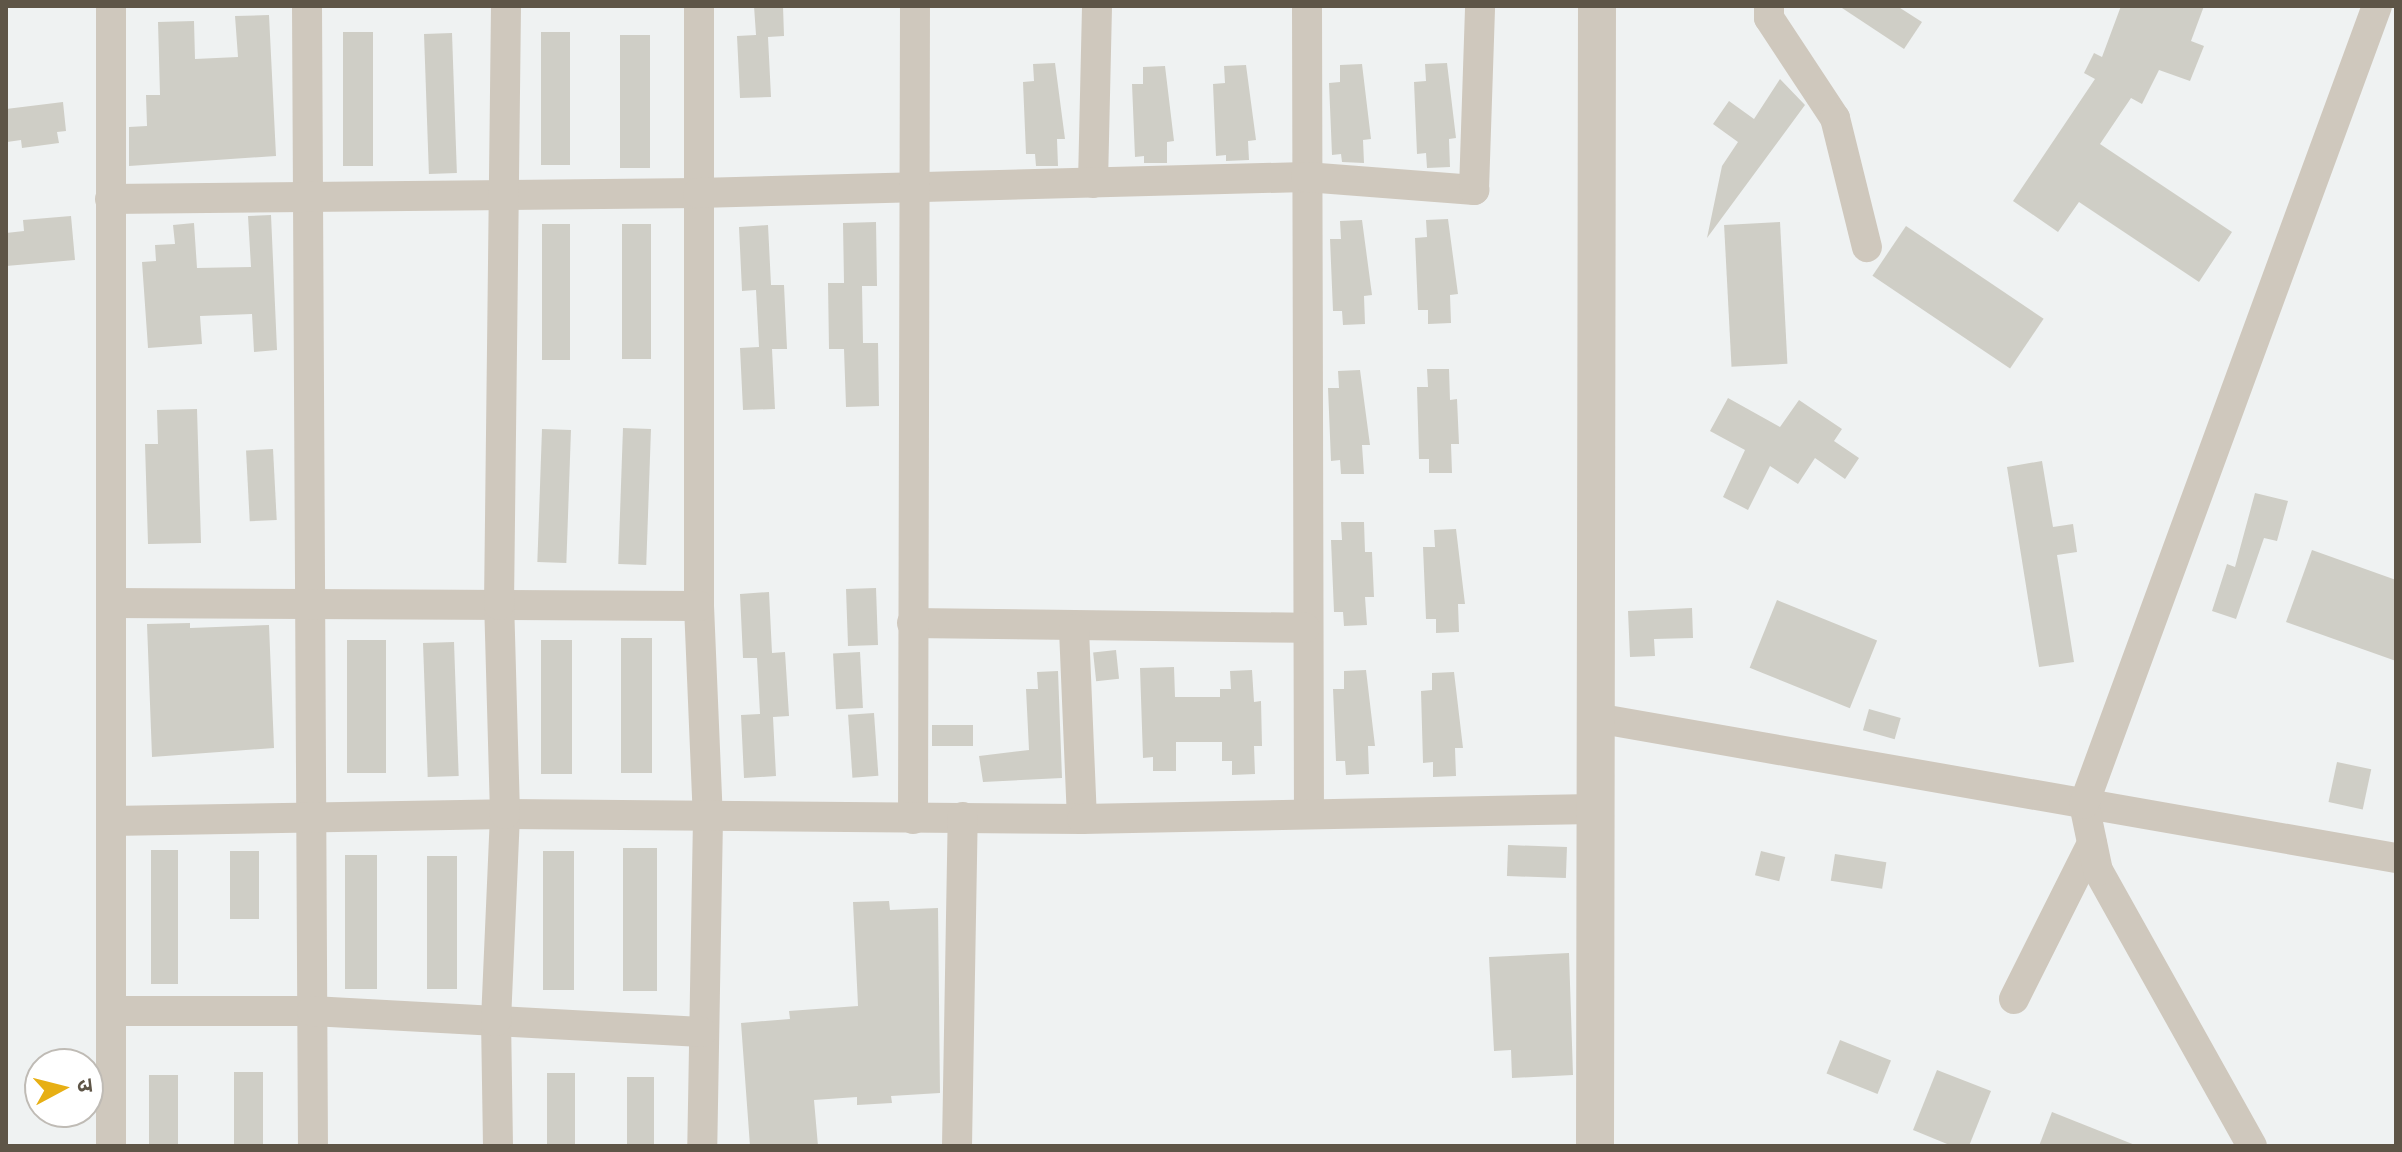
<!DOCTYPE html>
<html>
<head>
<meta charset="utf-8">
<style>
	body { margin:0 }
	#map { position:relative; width:2402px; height:1152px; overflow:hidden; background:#eff2f2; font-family:"PT Sans Narrow","Noto Sans Devanagari",sans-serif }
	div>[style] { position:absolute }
	.building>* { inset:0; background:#cfcec6; transform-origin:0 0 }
	.minor>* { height:30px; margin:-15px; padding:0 15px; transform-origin:15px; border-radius:15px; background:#cfc8bd }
	.tertiary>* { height:38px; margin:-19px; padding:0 19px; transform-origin:19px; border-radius:19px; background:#cfc8bd }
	span { translate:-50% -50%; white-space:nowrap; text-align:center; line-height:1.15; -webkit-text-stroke:7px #fff; paint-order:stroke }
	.frame { position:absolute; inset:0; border:8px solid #5e5547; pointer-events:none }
	.north { position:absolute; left:24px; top:1048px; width:80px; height:80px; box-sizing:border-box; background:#fff; border:2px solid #bfbbb5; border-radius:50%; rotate:83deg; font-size:22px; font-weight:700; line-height:32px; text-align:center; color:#5e5547 }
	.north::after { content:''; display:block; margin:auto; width:28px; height:36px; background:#e7af14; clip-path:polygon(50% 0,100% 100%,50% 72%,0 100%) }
</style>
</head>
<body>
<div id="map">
	<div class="building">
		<div style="clip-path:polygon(754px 6px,783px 6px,784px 36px,768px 37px,771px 97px,740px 98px,737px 36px,756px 35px)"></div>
		<div style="clip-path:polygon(1839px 6px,1897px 6px,1922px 22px,1904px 49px)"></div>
		<div style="clip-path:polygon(2121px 6px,2204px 6px,2191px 41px,2204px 46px,2190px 81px,2159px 70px,2142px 104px,2131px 98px,2100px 144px,2232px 232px,2199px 282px,2079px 202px,2058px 232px,2013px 201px,2095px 79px,2084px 73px,2094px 53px,2102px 57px)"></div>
		<div style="clip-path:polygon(269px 15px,276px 156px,129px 166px,129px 127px,147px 126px,146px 95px,160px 95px,158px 22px,194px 21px,195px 59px,238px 57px,235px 16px)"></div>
		<div style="left:343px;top:32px;width:30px;height:134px"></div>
		<div style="left:541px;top:32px;width:29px;height:133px"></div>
		<div style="left:452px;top:33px;width:140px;height:28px;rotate:88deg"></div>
		<div style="left:620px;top:35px;width:30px;height:133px"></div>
		<div style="clip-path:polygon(1055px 63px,1065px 139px,1057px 139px,1058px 166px,1036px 166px,1035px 154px,1026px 154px,1023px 82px,1034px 81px,1033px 64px)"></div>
		<div style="clip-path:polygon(1447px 63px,1456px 138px,1449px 139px,1450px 167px,1427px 168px,1426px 153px,1417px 154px,1414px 82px,1426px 81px,1425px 64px)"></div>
		<div style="clip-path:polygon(1362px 64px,1371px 139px,1363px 140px,1364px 163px,1342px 162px,1341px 154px,1332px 155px,1329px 83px,1340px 82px,1340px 65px)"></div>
		<div style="clip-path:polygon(1246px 65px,1256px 140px,1248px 141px,1249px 160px,1226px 161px,1226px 155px,1216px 156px,1213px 84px,1225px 83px,1224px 66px)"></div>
		<div style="clip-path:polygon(1165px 66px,1174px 141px,1167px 142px,1167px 163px,1144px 163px,1144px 156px,1135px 157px,1132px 84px,1143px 84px,1143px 67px)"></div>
		<div style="clip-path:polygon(1780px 79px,1805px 105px,1707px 238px,1722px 166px,1738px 142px,1713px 124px,1729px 101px,1754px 119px)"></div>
		<div style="clip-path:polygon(63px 102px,66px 131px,57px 132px,59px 143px,22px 148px,21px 140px,7px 142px,6px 109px)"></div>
		<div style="clip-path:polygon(271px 215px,277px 350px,254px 352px,252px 314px,200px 316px,202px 344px,148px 348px,142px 262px,156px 261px,155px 245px,175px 244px,173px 225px,194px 223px,197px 268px,251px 267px,248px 216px)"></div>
		<div style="clip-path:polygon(71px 216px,75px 260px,6px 266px,6px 233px,24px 231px,23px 220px)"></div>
		<div style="clip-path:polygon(1448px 219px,1458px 294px,1450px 295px,1451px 323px,1428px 324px,1428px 310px,1418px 310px,1415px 238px,1427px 237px,1426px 220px)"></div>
		<div style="clip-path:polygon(1362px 220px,1372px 295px,1364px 296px,1365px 324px,1343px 325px,1342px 311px,1333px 311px,1330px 239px,1341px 239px,1340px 221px)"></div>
		<div style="clip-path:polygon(876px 222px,877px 286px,862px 286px,863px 343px,878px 343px,879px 406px,846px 407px,844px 349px,829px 349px,828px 283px,844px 283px,843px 223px)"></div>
		<div style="left:1780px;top:222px;width:142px;height:56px;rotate:87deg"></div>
		<div style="left:542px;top:224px;width:28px;height:136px"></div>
		<div style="left:622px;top:224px;width:29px;height:135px"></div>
		<div style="clip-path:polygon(768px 225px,771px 285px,784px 285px,787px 349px,772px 349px,775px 409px,743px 410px,740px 348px,759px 347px,756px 290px,742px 291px,739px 227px)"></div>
		<div style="left:1906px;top:226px;width:166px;height:60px;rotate:34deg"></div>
		<div style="clip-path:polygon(1427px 369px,1449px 369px,1450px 400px,1457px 399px,1459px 444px,1451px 444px,1452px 473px,1429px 473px,1429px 459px,1419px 459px,1417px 387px,1428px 387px)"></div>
		<div style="clip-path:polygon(1360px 370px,1370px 445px,1362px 445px,1364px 474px,1341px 474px,1340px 460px,1331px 461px,1328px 388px,1339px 388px,1338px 371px)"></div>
		<div style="clip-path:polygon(1728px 398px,1780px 427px,1799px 400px,1842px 429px,1834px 441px,1859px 458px,1845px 479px,1815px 458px,1798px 484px,1770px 466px,1748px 510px,1723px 497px,1745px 450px,1710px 431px)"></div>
		<div style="clip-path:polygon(197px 409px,201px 543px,148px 544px,145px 444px,158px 444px,157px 410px)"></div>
		<div style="left:623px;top:428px;width:28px;height:136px;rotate:2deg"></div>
		<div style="left:542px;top:429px;width:29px;height:133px;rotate:2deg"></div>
		<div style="left:273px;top:449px;width:71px;height:27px;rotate:87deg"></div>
		<div style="clip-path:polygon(2042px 461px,2053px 527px,2073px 524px,2077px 552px,2057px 555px,2074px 662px,2039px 667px,2007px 467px)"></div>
		<div style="clip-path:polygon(2255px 493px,2288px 501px,2277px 541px,2264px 538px,2236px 619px,2212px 611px,2227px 564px,2235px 567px)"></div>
		<div style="clip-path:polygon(1341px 522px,1364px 522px,1365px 552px,1372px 552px,1374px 597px,1365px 597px,1367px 625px,1344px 626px,1343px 612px,1334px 612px,1331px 540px,1342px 540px)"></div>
		<div style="clip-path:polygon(1456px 529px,1465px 604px,1458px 604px,1459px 632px,1436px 633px,1436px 619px,1426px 619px,1423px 547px,1435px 547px,1434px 530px)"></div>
		<div style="clip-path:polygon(2312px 550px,2396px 580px,2396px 661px,2286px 622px)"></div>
		<div style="left:876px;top:588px;width:57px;height:30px;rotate:88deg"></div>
		<div style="clip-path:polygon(769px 592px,772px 653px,785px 652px,789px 716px,773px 717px,776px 776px,744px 778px,741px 715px,760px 714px,757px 658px,743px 658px,740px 594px)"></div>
		<div style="left:1777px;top:600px;width:108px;height:73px;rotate:22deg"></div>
		<div style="clip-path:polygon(1692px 608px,1693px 638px,1654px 639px,1655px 656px,1630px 657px,1628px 611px)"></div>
		<div style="clip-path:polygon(190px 623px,190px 628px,269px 625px,274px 748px,152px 757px,147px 624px)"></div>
		<div style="left:621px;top:638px;width:31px;height:135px"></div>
		<div style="left:347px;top:640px;width:39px;height:133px"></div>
		<div style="left:541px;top:640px;width:31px;height:134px"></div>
		<div style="left:454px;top:642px;width:134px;height:31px;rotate:88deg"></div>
		<div style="left:1116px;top:650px;width:29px;height:23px;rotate:84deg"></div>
		<div style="left:860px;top:652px;width:56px;height:27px;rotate:87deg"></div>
		<div style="clip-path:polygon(1174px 667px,1175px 697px,1220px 697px,1220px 689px,1231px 689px,1230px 671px,1252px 670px,1254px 702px,1261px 701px,1262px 746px,1254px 746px,1255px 774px,1232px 775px,1232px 761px,1222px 761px,1222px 742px,1176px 742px,1176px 771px,1153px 771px,1153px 757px,1143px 758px,1140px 668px)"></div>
		<div style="clip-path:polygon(1366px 670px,1375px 746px,1368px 746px,1369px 774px,1346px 775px,1345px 761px,1336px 761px,1333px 689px,1344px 689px,1344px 671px)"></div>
		<div style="clip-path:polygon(1058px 671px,1062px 778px,983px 782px,979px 756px,1029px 750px,1026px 689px,1038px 689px,1037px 672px)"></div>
		<div style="clip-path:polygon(1454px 672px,1463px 748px,1455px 748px,1456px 776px,1433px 777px,1433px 762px,1423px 763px,1421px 691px,1432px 690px,1432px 673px)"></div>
		<div style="left:1869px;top:709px;width:33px;height:22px;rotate:16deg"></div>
		<div style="left:874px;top:713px;width:63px;height:26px;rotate:86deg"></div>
		<div style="left:973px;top:725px;width:21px;height:41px;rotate:90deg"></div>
		<div style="left:2337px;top:762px;width:35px;height:41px;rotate:12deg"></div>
		<div style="left:1508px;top:845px;width:59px;height:31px;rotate:2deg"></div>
		<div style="left:623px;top:848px;width:34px;height:143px"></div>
		<div style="left:151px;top:850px;width:27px;height:134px"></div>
		<div style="left:230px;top:851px;width:29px;height:68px"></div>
		<div style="left:543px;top:851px;width:31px;height:139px"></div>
		<div style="left:1761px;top:851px;width:25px;height:25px;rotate:14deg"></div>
		<div style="left:1835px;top:854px;width:52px;height:27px;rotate:9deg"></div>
		<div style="left:345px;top:855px;width:32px;height:134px"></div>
		<div style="left:427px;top:856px;width:30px;height:133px"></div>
		<div style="clip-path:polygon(889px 901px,890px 910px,938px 908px,940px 1093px,891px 1096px,892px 1103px,857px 1105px,857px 1097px,814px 1100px,818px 1146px,750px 1146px,741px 1023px,790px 1019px,789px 1011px,858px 1006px,853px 902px)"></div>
		<div style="clip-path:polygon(1569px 953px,1573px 1075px,1512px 1078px,1511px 1050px,1494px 1051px,1489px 957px)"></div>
		<div style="left:1840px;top:1040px;width:55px;height:36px;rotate:22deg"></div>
		<div style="clip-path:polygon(1937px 1070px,1991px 1091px,1969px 1146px,1952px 1146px,1913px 1130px)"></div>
		<div style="left:234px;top:1072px;width:29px;height:74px"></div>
		<div style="left:547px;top:1073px;width:28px;height:73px"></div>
		<div style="left:149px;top:1075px;width:29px;height:71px"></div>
		<div style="left:627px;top:1077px;width:27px;height:69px"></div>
		<div style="clip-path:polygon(2052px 1112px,2135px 1145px,2135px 1146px,2039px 1146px)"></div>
	</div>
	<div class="minor">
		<div style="left:307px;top:6px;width:1140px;rotate:89.7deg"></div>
		<div style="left:699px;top:6px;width:600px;rotate:90deg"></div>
		<div style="left:699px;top:606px;width:212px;rotate:87.6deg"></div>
		<div style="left:708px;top:818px;width:328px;rotate:91deg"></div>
		<div style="left:1307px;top:6px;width:805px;rotate:89.86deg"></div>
		<div style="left:1769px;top:6px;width:12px;rotate:90deg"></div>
		<div style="left:1769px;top:18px;width:120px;rotate:56.6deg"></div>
		<div style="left:1835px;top:118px;width:133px;rotate:76.1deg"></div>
		<div style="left:1093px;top:183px;width:177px;rotate:-88.7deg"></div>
		<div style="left:110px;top:199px;width:588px;rotate:-0.58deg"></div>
		<div style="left:698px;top:193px;width:608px;rotate:-1.51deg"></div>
		<div style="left:1306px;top:177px;width:169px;rotate:4.4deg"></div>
		<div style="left:1474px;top:190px;width:184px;rotate:-88.1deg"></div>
		<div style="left:111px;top:603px;width:588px;rotate:0.29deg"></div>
		<div style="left:912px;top:623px;width:393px;rotate:0.7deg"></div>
		<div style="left:1074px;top:629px;width:190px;rotate:87.6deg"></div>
		<div style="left:1596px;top:718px;width:812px;rotate:9.93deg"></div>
		<div style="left:913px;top:819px;width:813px;rotate:-89.86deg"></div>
		<div style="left:111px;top:821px;width:394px;rotate:-1deg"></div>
		<div style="left:505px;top:814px;width:577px;rotate:0.5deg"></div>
		<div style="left:1082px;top:819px;width:511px;rotate:-1.12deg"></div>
		<div style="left:2014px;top:999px;width:174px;rotate:-63.4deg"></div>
		<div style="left:111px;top:1011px;width:201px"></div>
		<div style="left:312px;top:1011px;width:390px;rotate:3.1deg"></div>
		<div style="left:111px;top:1146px;width:1140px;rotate:-90deg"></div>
		<div style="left:498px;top:1146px;width:125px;rotate:-90.9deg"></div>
		<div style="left:496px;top:1021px;width:207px;rotate:-87.5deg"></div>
		<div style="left:505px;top:814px;width:209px;rotate:-91.6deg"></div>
		<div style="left:499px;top:605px;width:599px;rotate:-89.33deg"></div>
		<div style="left:957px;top:1146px;width:329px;rotate:-89deg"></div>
		<div style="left:2252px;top:1146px;width:315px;rotate:-119.2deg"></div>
		<div style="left:2098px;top:871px;width:68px;rotate:-101.8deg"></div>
		<div style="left:2084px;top:804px;width:850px;rotate:-69.84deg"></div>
	</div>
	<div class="tertiary">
		<div style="left:1595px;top:1146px;width:1140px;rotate:-89.9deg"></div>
	</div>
	<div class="frame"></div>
	<div class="north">उ</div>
</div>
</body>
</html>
